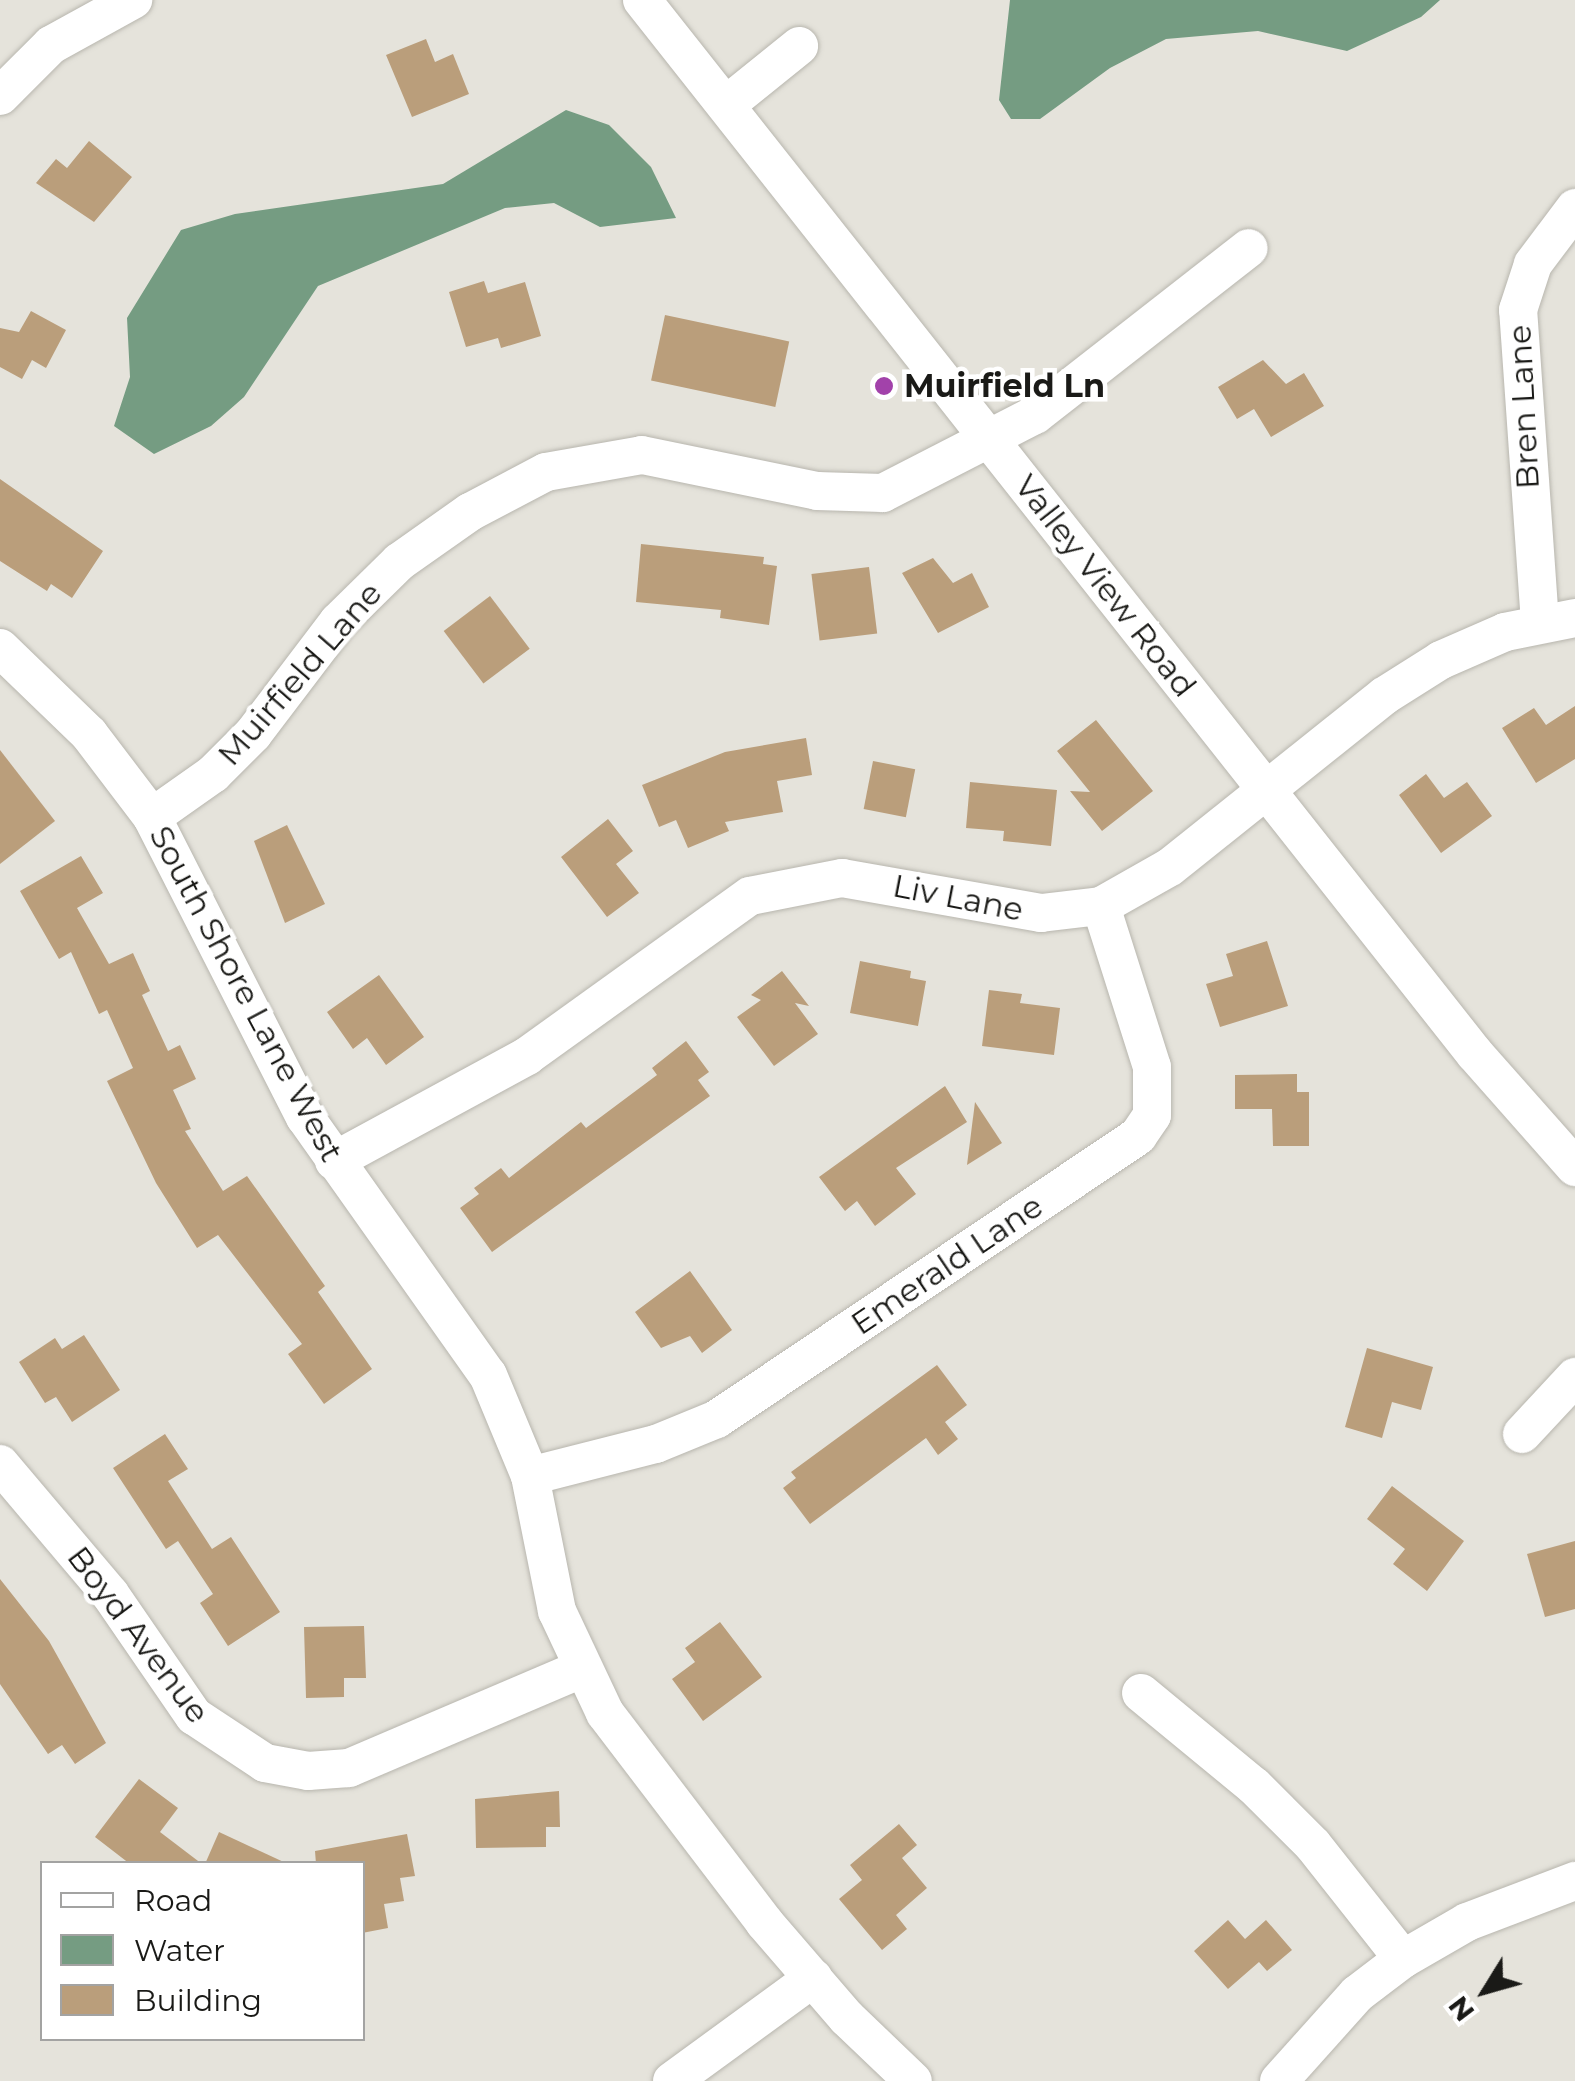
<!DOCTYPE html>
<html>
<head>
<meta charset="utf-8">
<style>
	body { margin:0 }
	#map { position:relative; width:1575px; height:2081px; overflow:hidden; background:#e5e3db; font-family:Montserrat,sans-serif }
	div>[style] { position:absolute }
	.water>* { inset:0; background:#759c82 }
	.building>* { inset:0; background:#ba9e7b; transform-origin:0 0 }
	.roads { filter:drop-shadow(0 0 2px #b8b6ae) drop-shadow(0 0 2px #b8b6ae) }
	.minor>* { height:38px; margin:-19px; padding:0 19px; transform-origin:19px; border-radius:19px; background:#fff }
	.dots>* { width:28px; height:28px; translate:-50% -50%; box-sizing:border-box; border:5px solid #fff; border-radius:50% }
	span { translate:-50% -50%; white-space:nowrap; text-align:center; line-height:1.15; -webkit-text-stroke:9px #fff; paint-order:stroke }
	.poi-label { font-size:32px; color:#1a1a17; font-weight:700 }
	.left { translate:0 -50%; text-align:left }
	.street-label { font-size:32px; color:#1a1a17 }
	.legend { position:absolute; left:40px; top:1861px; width:325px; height:180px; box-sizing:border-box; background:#fff; border:2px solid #a3a3a2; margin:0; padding:12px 18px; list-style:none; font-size:30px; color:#1a1a17 }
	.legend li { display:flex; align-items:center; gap:20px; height:50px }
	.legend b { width:50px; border:2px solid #a3a3a2 }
	.north { position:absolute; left:1435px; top:1941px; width:100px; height:100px; -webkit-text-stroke:8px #fff; paint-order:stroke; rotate:233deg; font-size:28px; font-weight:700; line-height:40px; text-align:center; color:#1a1a17 }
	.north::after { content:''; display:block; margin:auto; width:35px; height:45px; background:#1a1a17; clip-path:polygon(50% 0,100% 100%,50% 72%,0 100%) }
</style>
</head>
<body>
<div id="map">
	<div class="water">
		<div style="clip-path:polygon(1010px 0,1440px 0,1421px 17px,1347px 51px,1258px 31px,1166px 39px,1110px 68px,1040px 119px,1011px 119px,999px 100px)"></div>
		<div style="clip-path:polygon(566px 110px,609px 125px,651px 167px,676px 218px,600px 227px,554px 203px,505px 208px,318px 286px,244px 397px,211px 426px,154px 454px,114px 426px,130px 377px,127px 318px,181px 230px,235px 214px,443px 184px)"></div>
	</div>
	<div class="building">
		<div style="clip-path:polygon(426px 39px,435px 62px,453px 54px,469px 94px,412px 117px,386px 55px)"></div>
		<div style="clip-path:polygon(89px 141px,132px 177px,94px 222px,36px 183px,56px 159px,67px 168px)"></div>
		<div style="clip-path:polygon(484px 281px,488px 293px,525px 282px,541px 336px,501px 348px,498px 338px,466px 347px,449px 292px)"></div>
		<div style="clip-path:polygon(31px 311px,66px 330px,46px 368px,32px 360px,22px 379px,0 367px,0 328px,19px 332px)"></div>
		<div style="left:665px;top:315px;width:127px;height:67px;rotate:12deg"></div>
		<div style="clip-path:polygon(1263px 360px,1286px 384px,1304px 373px,1324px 406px,1271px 437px,1254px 409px,1237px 419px,1218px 387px)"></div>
		<div style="clip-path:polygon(0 479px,103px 551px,72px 598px,51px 584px,47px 591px,0 561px)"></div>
		<div style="clip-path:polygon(641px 544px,764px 557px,763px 564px,777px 566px,769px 625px,720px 618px,721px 610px,636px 602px)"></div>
		<div style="clip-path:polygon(933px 558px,953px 583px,972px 573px,989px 607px,938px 633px,902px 573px)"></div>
		<div style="left:869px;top:567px;width:67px;height:58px;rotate:83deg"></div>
		<div style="left:490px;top:596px;width:66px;height:58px;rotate:53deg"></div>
		<div style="clip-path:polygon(1575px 706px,1575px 759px,1536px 783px,1502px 728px,1534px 708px,1546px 725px)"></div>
		<div style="clip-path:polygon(1096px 720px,1153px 791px,1102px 831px,1070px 791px,1090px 792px,1057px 751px)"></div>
		<div style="clip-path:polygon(806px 738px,812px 775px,777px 781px,783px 812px,725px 822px,729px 831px,688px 848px,676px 820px,659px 827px,642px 785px,725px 752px)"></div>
		<div style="clip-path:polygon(0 750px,55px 821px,0 864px)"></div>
		<div style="left:873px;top:761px;width:43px;height:49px;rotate:11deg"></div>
		<div style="clip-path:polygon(1426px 774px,1444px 798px,1467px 782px,1492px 816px,1441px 853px,1399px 795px)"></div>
		<div style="clip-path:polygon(970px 782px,1057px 790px,1051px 846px,1003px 841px,1004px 831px,966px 828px)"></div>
		<div style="clip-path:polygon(608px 819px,633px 851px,616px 864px,639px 893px,607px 917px,561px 857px)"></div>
		<div style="clip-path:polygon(287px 825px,325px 904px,285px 923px,254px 841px)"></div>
		<div style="clip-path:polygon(81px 856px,103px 893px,77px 908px,109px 964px,133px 953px,150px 991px,142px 995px,168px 1051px,180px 1045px,196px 1079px,173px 1090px,191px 1129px,185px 1131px,223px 1191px,247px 1176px,325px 1286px,318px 1292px,372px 1369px,324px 1404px,288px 1354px,302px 1344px,218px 1235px,197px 1248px,156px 1183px,107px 1081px,133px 1068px,107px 1010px,99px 1014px,71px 952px,59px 959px,20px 891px)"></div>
		<div style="clip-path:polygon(1267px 941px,1288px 1006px,1220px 1027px,1206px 984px,1233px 976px,1226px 954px)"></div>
		<div style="clip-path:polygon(860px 961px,911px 971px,910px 978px,926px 981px,918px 1026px,850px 1013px)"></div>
		<div style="clip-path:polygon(782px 971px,809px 1006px,795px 1003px,818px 1034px,774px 1066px,737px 1017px,761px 1000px,751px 995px)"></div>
		<div style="clip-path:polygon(379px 975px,424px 1037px,386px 1065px,367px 1038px,353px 1049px,327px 1012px)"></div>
		<div style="clip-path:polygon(989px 990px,1022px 994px,1020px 1003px,1060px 1008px,1054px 1055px,982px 1046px)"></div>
		<div style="clip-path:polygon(686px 1041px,709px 1072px,698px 1080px,710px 1096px,492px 1252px,460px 1208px,479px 1194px,474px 1188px,501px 1168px,509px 1178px,581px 1122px,586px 1128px,657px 1075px,652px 1068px)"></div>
		<div style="clip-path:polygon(1297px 1074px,1297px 1092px,1309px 1092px,1309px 1146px,1273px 1146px,1272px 1109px,1235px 1109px,1235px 1075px)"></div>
		<div style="clip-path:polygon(945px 1086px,967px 1122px,896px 1168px,916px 1194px,875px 1226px,857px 1201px,845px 1211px,819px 1177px)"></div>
		<div style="clip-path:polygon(975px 1102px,1002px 1143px,967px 1165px)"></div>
		<div style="clip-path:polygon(690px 1271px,732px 1330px,702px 1353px,690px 1336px,661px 1348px,635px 1312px)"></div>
		<div style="clip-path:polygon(84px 1335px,120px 1390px,72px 1422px,56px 1397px,45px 1403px,19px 1362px,55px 1338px,62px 1349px)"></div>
		<div style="clip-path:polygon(1367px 1348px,1433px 1367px,1421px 1410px,1392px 1402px,1382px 1438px,1345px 1427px)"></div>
		<div style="clip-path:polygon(937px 1365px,967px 1405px,945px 1422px,958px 1439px,938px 1455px,926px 1438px,810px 1524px,783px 1488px,796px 1478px,791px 1472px)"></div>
		<div style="clip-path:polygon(165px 1434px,188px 1469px,168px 1481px,212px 1549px,231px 1537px,280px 1612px,228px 1646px,200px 1603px,213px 1594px,178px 1541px,166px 1549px,113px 1468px)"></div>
		<div style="clip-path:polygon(1392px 1486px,1464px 1541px,1427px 1591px,1393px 1564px,1405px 1549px,1367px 1519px)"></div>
		<div style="clip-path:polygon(1575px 1541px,1575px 1609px,1545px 1617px,1527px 1554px)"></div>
		<div style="clip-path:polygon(0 1579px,49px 1641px,106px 1743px,75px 1764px,62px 1745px,48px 1754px,0 1684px)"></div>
		<div style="clip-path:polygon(720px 1622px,762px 1677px,703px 1721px,672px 1679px,695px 1662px,685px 1648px)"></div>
		<div style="clip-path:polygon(364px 1626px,366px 1678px,344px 1678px,344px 1697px,306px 1698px,304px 1627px)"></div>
		<div style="clip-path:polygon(139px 1779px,178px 1808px,160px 1832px,202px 1864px,130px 1864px,95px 1837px)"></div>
		<div style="clip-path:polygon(559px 1791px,560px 1827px,546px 1827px,546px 1847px,476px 1848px,475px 1799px)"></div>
		<div style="clip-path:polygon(899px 1824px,917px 1845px,902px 1858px,927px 1888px,896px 1915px,907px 1929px,882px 1950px,839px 1899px,862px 1880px,850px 1865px)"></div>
		<div style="clip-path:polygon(219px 1832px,288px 1864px,205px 1864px)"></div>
		<div style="clip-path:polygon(407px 1834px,415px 1876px,400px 1878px,404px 1901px,384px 1904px,388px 1928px,362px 1933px,362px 1864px,316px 1864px,315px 1851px)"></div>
		<div style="clip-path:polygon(1228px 1920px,1245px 1939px,1266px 1920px,1292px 1950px,1267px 1971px,1259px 1962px,1228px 1989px,1194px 1951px)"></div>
	</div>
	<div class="roads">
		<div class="minor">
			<div style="left:642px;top:0;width:1343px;rotate:51.68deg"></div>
			<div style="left:1475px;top:1054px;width:151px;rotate:48.5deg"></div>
			<div style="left:0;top:96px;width:72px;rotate:-45deg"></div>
			<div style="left:51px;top:45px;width:94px;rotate:-28.8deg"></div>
			<div style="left:726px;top:105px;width:94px;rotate:-38.9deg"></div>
			<div style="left:1540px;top:623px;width:314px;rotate:-94deg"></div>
			<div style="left:1518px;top:310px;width:48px;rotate:-71.9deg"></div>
			<div style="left:1533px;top:264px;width:70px;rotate:-53.1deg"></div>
			<div style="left:0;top:648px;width:124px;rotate:44deg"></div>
			<div style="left:89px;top:734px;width:104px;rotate:52.8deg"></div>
			<div style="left:152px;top:817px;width:337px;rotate:63deg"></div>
			<div style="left:305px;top:1117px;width:316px;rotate:54.7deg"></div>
			<div style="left:488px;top:1375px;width:109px;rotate:67.4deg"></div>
			<div style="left:530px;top:1476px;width:138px;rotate:78.7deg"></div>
			<div style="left:557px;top:1611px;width:113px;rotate:64.8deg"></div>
			<div style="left:605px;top:1713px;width:263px;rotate:52.7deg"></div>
			<div style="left:764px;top:1922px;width:127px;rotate:49.2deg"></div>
			<div style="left:847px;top:2018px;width:91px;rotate:43.7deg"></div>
			<div style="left:152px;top:817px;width:75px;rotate:-35.2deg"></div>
			<div style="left:213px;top:774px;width:57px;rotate:-45deg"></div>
			<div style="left:253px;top:734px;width:141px;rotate:-52.8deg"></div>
			<div style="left:338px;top:622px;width:86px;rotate:-44.5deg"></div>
			<div style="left:399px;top:562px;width:87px;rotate:-35.2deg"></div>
			<div style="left:470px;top:512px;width:86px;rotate:-27.8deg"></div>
			<div style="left:546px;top:472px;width:97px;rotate:-10deg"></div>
			<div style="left:642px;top:455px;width:179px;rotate:11.6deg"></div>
			<div style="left:817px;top:491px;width:66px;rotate:1.7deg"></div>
			<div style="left:883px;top:493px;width:171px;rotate:-27.2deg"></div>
			<div style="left:1035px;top:415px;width:271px;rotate:-38deg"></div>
			<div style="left:334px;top:1161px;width:220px;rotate:-28.5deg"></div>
			<div style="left:527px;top:1056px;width:274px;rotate:-35.7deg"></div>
			<div style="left:750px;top:896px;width:94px;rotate:-11.1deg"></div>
			<div style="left:842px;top:878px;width:202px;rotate:10deg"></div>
			<div style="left:1041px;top:913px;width:60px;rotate:-6.7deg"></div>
			<div style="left:1101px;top:906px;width:79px;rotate:-29.5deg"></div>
			<div style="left:1170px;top:867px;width:274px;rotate:-38.6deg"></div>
			<div style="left:1384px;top:696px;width:67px;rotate:-32.3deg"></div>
			<div style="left:1441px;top:660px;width:70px;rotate:-23.6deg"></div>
			<div style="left:1505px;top:632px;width:71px;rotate:-11.3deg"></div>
			<div style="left:1522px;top:1434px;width:78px;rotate:-47.1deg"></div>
			<div style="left:0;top:1464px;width:170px;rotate:49.8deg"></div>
			<div style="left:110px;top:1594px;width:148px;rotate:55.5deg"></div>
			<div style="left:194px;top:1716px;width:85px;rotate:33.5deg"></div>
			<div style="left:265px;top:1763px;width:44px;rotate:10.5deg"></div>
			<div style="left:308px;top:1771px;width:41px;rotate:-4.2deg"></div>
			<div style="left:349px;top:1768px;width:250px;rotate:-23.1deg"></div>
			<div style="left:530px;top:1476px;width:130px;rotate:-14.3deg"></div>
			<div style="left:656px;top:1444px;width:66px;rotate:-22.3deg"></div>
			<div style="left:717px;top:1419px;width:507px;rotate:-33.91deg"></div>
			<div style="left:1138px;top:1136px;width:25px;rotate:-56deg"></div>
			<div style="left:1152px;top:1115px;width:48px;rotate:-90deg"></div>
			<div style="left:1152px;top:1067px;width:169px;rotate:-107.6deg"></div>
			<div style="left:1141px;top:1693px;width:146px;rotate:39.5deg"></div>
			<div style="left:1254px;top:1786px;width:83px;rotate:45deg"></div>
			<div style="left:1313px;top:1845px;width:145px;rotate:51.7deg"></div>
			<div style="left:672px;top:2081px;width:175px;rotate:-36.1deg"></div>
			<div style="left:1279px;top:2081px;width:117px;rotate:-48.1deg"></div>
			<div style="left:1357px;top:1994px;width:58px;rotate:-37.3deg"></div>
			<div style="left:1403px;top:1959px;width:74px;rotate:-30deg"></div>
			<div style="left:1467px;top:1922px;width:116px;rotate:-20.8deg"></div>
		</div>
	</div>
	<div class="dots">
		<div style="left:884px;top:386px;background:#a242aa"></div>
	</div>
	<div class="poi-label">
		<span class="left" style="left:904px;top:386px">Muirfield Ln</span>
	</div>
	<div class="street-label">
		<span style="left:1524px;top:407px;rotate:-93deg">Bren Lane</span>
		<span style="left:1105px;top:586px;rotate:52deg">Valley View Road</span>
		<span style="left:300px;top:674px;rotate:-49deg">Muirfield Lane</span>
		<span style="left:958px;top:898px;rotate:11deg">Liv Lane</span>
		<span style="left:246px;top:994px;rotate:62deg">South Shore Lane West</span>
		<span style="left:947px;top:1265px;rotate:-34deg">Emerald Lane</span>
		<span style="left:138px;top:1635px;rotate:53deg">Boyd Avenue</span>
	</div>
	<ul class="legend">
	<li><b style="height:12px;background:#fff"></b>Road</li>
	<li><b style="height:28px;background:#759c82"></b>Water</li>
	<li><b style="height:28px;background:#ba9e7b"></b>Building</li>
	</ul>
	<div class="north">N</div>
</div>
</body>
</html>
